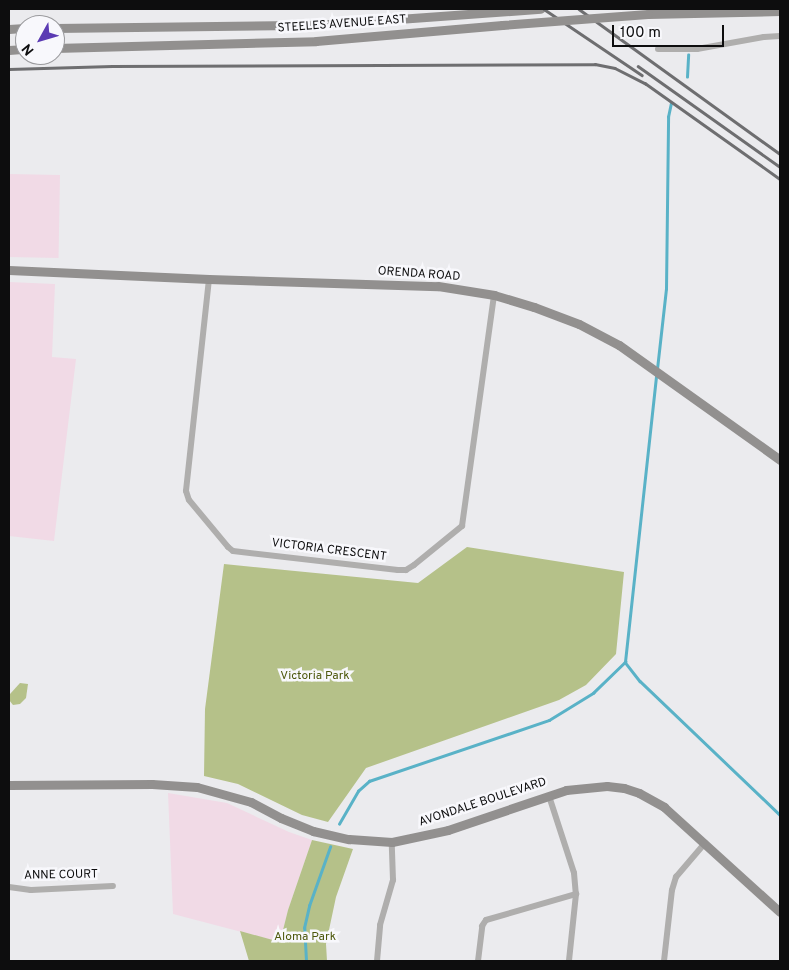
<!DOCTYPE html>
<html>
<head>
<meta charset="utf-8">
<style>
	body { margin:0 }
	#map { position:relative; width:789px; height:970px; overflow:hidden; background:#ebebee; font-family:Overpass,sans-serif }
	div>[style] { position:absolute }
	.commercial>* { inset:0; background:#f1dae6; transform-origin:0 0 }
	.green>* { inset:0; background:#b5c189 }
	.stream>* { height:2.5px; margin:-1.25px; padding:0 1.25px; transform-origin:1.25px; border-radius:1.25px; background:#59b2c7 }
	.street>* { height:6px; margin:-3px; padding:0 3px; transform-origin:3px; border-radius:3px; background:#afaead }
	.secondary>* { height:9px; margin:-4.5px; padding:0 4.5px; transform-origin:4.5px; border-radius:4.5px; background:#92908f }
	.rail>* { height:2.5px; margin:-1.25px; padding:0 1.25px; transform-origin:1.25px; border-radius:1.25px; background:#6e6e70 }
	.secondary-bridge>* { height:9px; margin:-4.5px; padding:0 4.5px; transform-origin:4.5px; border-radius:4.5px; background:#92908f }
	span { translate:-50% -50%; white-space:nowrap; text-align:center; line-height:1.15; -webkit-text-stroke:5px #f8f8fc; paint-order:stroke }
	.street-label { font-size:12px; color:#0d0d0e }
	.park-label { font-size:12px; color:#4d580c }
	.frame { position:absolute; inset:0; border:10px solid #0d0d0e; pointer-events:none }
	.north { position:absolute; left:15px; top:15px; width:50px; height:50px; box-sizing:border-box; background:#f8f8fc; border:1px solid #9a9a9d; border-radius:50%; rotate:231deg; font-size:14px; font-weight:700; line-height:20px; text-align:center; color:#0d0d0e }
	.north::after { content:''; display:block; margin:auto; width:18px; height:22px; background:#5b3bb3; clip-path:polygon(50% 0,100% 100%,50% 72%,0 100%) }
	.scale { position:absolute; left:612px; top:25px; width:112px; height:22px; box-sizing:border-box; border:2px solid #0d0d0e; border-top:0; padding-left:6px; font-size:15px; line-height:18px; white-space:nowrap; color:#0d0d0e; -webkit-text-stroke:4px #f8f8fc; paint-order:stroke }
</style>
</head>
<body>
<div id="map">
	<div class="commercial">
		<div style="left:9px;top:174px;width:51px;height:83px;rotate:1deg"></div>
		<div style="clip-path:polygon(9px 282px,55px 284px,52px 357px,76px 359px,54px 541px,9px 536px)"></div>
		<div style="clip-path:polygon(168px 793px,227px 803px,289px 832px,312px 840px,288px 910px,280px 942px,173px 914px)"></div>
	</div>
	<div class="green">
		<div style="clip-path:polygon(467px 547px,624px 572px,616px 654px,586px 685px,559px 700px,366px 768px,328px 822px,302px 815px,238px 784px,204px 776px,205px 709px,224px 564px,418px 583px)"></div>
		<div style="clip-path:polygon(20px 683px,28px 684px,26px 698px,20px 704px,13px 705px,9px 700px,10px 694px)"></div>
		<div style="clip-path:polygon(312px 840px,353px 849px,336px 897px,326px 944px,327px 961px,249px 961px,240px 931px,280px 942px,288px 910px)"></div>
	</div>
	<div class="stream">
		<div style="left:687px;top:77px;width:22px;rotate:-87deg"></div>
		<div style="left:657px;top:369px;width:81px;rotate:-83.6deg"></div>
		<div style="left:666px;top:289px;width:172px;rotate:-89.3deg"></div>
		<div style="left:668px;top:117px;width:14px;rotate:-78deg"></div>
		<div style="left:625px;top:662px;width:24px;rotate:52deg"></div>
		<div style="left:640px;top:681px;width:194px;rotate:43.7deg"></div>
		<div style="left:339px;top:824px;width:38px;rotate:-60deg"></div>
		<div style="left:358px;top:791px;width:15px;rotate:-42deg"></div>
		<div style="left:369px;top:781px;width:190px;rotate:-18.7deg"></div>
		<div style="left:549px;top:720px;width:52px;rotate:-31.5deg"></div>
		<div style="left:593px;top:693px;width:45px;rotate:-44.1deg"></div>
		<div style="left:625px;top:662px;width:289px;rotate:-83.8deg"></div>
		<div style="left:306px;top:961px;width:33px;rotate:-93deg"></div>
		<div style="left:304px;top:928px;width:23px;rotate:-77deg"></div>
		<div style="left:309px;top:906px;width:63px;rotate:-70.4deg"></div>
	</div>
	<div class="street">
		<div style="left:658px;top:49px;width:39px"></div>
		<div style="left:697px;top:49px;width:68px;rotate:-10.2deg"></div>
		<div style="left:764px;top:37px;width:16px;rotate:-4deg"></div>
		<div style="left:209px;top:279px;width:213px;rotate:96.2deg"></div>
		<div style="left:186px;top:491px;width:9px;rotate:72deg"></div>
		<div style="left:189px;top:500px;width:61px;rotate:50.3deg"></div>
		<div style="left:228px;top:547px;width:6px;rotate:39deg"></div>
		<div style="left:233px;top:551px;width:166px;rotate:6.6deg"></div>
		<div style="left:398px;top:570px;width:8px"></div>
		<div style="left:406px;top:570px;width:9px;rotate:-32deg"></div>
		<div style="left:414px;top:565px;width:62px;rotate:-39.1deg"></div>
		<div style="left:462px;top:526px;width:233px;rotate:-82.1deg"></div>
		<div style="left:549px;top:796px;width:81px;rotate:72deg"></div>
		<div style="left:574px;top:873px;width:21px;rotate:85deg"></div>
		<div style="left:576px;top:894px;width:67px;rotate:96deg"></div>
		<div style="left:9px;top:887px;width:22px;rotate:8deg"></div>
		<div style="left:31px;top:890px;width:82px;rotate:-2.8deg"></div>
		<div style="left:377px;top:961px;width:36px;rotate:-85deg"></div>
		<div style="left:380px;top:925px;width:47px;rotate:-73.9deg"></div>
		<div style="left:393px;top:880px;width:38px;rotate:-92deg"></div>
		<div style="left:478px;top:961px;width:35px;rotate:-83deg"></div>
		<div style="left:482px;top:926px;width:7px;rotate:-56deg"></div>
		<div style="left:486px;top:920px;width:94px;rotate:-16.1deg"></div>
		<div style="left:664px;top:961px;width:71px;rotate:-83.6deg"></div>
		<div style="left:672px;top:890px;width:14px;rotate:-73deg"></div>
		<div style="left:676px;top:877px;width:45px;rotate:-49.5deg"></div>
	</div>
	<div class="secondary">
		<div style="left:648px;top:14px;width:132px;rotate:-1.3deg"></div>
		<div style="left:55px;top:28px;width:260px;rotate:-0.7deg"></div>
		<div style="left:315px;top:25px;width:226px;rotate:-4.1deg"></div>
		<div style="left:9px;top:29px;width:16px;rotate:-4deg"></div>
		<div style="left:55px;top:48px;width:261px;rotate:-1.5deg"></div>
		<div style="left:316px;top:41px;width:187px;rotate:-4.9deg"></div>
		<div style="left:9px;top:50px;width:16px;rotate:-4deg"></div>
		<div style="left:9px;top:270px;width:200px;rotate:2.6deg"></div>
		<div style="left:209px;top:279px;width:229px;rotate:1.8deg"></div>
		<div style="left:438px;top:286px;width:57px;rotate:9.1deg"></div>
		<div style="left:494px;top:295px;width:42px;rotate:16.7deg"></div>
		<div style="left:534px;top:307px;width:48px;rotate:20.7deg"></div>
		<div style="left:579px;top:324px;width:45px;rotate:27.7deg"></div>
		<div style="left:619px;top:345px;width:198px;rotate:35.5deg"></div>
		<div style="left:9px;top:785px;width:143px;rotate:-0.4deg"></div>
		<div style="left:152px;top:784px;width:45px;rotate:3.8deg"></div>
		<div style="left:197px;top:787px;width:56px;rotate:15.5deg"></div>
		<div style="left:251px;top:802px;width:34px;rotate:28deg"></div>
		<div style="left:281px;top:818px;width:35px;rotate:22deg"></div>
		<div style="left:313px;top:831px;width:37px;rotate:13deg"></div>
		<div style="left:349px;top:839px;width:43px;rotate:4deg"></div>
		<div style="left:392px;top:842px;width:57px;rotate:-12.1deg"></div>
		<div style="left:448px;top:830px;width:125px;rotate:-18.7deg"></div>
		<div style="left:566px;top:790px;width:41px;rotate:-5.6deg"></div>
		<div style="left:607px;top:786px;width:17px;rotate:7deg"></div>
		<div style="left:624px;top:788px;width:16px;rotate:18deg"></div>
		<div style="left:639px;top:793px;width:29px;rotate:29deg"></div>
		<div style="left:664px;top:807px;width:156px;rotate:42.2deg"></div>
	</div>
	<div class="rail">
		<div style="left:544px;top:9px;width:118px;rotate:34deg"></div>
		<div style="left:579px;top:9px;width:248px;rotate:35.8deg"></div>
		<div style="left:638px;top:66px;width:174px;rotate:35.4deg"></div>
		<div style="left:9px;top:69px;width:103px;rotate:-1.7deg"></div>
		<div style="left:112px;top:66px;width:483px;rotate:-0.2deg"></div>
		<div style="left:595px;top:64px;width:20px;rotate:11deg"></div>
		<div style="left:615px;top:68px;width:34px;rotate:27deg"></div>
		<div style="left:645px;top:83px;width:166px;rotate:35.4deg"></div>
	</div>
	<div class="secondary-bridge">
		<div style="left:502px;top:25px;width:146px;rotate:-4.3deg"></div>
	</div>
	<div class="street-label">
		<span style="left:342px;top:25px;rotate:-4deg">STEELES AVENUE EAST</span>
		<span style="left:419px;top:275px;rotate:4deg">ORENDA ROAD</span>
		<span style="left:329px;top:551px;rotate:7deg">VICTORIA CRESCENT</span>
		<span style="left:483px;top:803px;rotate:-18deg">AVONDALE BOULEVARD</span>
		<span style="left:61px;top:876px;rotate:-1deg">ANNE COURT</span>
	</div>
	<div class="park-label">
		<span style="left:315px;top:677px">Victoria Park</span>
		<span style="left:305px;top:938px">Aloma Park</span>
	</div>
	<div class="frame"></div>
	<div class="north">N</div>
	<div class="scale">100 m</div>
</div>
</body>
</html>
